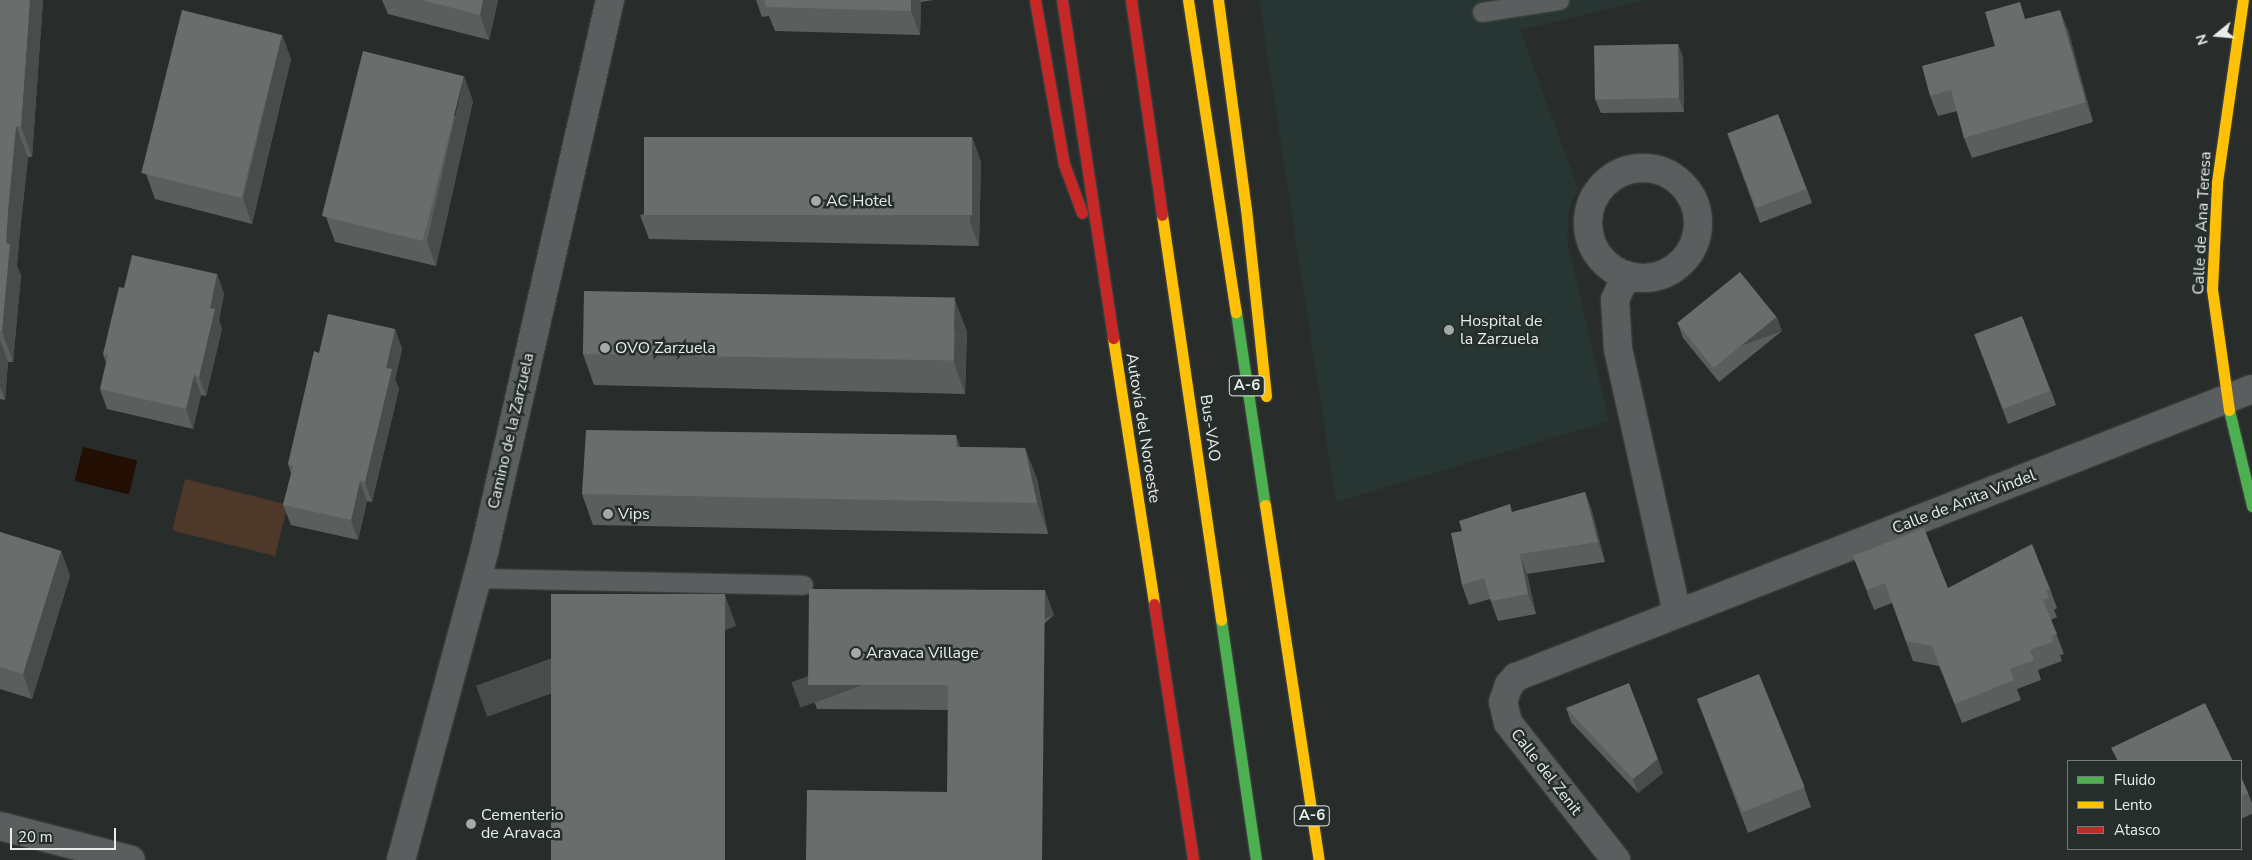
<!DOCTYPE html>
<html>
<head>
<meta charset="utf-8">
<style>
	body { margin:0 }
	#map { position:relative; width:2252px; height:860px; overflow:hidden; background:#282c2b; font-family:"Nunito Sans",sans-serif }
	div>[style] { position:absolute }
	.built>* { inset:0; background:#283633 }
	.green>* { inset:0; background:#4d3829; transform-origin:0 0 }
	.water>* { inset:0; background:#230e04; transform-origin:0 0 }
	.roads { filter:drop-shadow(0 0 1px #454847) drop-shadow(0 0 1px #454847) }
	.lane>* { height:19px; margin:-9.5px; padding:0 9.5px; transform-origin:9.5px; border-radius:9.5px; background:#5a5e5e }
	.street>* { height:28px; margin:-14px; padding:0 14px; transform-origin:14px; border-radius:14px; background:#5a5e5e }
	.street>.ring { margin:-14px; padding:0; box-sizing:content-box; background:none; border:28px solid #5a5e5e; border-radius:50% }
	.fast>* { height:11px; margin:-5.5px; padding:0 5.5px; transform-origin:5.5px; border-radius:5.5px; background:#4caf50 }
	.slow>* { height:11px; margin:-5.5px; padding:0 5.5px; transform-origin:5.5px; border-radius:5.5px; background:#ffc107 }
	.jam>* { height:11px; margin:-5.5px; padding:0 5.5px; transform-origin:5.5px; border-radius:5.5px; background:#c62828 }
	.wall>* { inset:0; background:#5a5e5d }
	.shaded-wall>* { inset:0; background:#4a4c4c; transform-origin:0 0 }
	.building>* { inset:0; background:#696d6c; transform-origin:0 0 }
	.dots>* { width:14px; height:14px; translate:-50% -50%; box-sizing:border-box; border:2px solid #262e2c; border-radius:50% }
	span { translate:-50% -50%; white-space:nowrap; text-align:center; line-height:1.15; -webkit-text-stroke:5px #262e2c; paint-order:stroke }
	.shield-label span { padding:1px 4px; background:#262e2c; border:1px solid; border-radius:4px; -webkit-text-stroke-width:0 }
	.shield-label { font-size:15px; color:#e8edec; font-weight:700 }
	.poi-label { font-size:16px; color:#e8edec }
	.left { translate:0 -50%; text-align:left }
	.street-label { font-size:16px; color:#e8edec }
	.legend { position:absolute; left:2067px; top:760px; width:175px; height:90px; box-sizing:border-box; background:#262e2c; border:1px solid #747a79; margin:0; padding:6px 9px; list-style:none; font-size:15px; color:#e8edec }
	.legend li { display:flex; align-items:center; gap:10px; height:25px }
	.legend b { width:25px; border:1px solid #747a79 }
	.north { position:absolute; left:2192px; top:10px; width:50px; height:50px; -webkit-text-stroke:4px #262e2c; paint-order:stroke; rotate:253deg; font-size:14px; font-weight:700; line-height:20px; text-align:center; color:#e8edec }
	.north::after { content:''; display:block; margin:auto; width:18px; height:22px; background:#e8edec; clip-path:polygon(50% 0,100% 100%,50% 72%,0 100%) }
	.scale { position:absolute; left:10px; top:828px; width:106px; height:22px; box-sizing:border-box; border:2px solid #e8edec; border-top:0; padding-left:6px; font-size:15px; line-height:18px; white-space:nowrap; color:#e8edec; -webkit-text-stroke:4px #262e2c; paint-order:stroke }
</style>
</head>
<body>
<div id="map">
	<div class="built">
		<div style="clip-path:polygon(1259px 0,1646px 0,1520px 30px,1578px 188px,1569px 209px,1567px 240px,1609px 421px,1336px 502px)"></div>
	</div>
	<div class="green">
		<div style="left:185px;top:479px;width:106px;height:53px;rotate:14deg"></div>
	</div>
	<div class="water">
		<div style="left:83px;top:447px;width:56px;height:35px;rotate:14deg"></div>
	</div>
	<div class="roads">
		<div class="lane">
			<div style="left:1482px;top:12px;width:78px;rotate:-8.9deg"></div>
			<div style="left:477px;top:578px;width:326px;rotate:1.2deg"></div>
		</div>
		<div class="street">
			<div class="ring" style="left:1588px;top:168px;width:82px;height:82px"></div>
			<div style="left:1626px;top:275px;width:27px;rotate:114deg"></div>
			<div style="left:1615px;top:300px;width:49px;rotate:86.5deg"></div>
			<div style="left:1618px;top:349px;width:271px;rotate:77.4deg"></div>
			<div style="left:0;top:826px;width:135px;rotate:14.5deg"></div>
			<div style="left:401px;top:860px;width:323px;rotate:-74.9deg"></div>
			<div style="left:485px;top:548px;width:562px;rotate:-77.15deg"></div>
			<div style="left:1616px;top:860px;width:174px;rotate:-128.2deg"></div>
			<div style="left:1508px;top:723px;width:22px;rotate:-103deg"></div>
			<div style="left:1503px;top:702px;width:18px;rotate:-71deg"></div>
			<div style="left:1509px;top:685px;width:11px;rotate:-49deg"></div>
			<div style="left:1516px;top:677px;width:790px;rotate:-21.37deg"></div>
		</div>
		<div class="fast">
			<div style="left:1236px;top:312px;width:195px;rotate:81.5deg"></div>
			<div style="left:2229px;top:410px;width:99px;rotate:76.5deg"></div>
			<div style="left:1221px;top:620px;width:243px;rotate:81.7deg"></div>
		</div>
		<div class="slow">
			<div style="left:1188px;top:0;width:316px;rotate:81.3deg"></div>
			<div style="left:1218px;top:0;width:211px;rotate:82.4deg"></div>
			<div style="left:1246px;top:209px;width:188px;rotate:83.9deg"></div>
			<div style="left:1162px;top:215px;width:409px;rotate:81.7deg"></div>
			<div style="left:1113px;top:338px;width:269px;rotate:81.2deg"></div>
			<div style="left:2229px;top:410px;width:122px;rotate:-98deg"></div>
			<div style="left:2212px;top:289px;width:107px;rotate:-87.3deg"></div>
			<div style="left:2217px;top:182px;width:184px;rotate:-81.9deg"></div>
			<div style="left:1265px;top:505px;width:359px;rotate:81.4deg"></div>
		</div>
		<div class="jam">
			<div style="left:1035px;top:0;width:167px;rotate:80deg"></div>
			<div style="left:1064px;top:164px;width:52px;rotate:69.8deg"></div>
			<div style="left:1062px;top:0;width:342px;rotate:81.4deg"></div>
			<div style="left:1131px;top:0;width:217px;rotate:81.8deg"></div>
			<div style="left:1154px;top:604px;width:259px;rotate:81.3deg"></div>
		</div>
	</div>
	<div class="wall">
		<div style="clip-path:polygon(0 0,43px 0,32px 157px,28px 157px,19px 241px,17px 266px,21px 275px,13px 362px,8px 362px,5px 400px,0 399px)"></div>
		<div style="clip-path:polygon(382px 0,498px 0,489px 40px,388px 14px)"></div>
		<div style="clip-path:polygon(756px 0,933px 0,921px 2px,920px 35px,775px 31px,769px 16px,762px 17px)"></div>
		<div style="clip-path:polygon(2026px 19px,2068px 30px,2093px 122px,1972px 158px,1964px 138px,1957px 111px,1938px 116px,1930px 96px,1995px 46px)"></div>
		<div style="clip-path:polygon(282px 35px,291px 59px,252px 224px,155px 199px,146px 174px)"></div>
		<div style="clip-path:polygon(1678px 44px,1683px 58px,1684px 112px,1601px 113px,1595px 99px)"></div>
		<div style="clip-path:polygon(473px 101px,436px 266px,335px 242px,326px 217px)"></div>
		<div style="clip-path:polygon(1727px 133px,1807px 189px,1812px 203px,1760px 223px)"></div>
		<div style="clip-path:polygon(972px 137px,981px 162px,979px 246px,649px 239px,640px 215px)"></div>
		<div style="clip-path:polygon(217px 274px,224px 294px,219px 320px,222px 329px,206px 396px,201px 395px,193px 429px,107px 409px,100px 389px,106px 363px,103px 354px,124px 288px)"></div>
		<div style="clip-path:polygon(1678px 324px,1782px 331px,1719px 382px,1683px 338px)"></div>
		<div style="clip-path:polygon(395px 329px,402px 349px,395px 379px,399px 389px,372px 502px,367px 501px,358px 540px,291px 525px,283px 505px,291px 474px,288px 464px,319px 353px)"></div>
		<div style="clip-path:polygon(967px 331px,965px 394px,594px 385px,583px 354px)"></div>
		<div style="clip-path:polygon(1974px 334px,2051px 391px,2056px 405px,2008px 424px)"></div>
		<div style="clip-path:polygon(956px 435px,960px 447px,1025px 448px,1037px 479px,1048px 534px,593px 525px,582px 494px)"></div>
		<div style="clip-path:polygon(1585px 492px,1592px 511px,1605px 562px,1527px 574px,1536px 614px,1498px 621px,1490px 599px,1469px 605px,1462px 585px,1462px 531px,1513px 512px)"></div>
		<div style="clip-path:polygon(0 532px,61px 551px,70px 576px,32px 699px,0 689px)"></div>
		<div style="clip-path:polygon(1853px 556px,1948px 588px,2050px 589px,2057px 608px,2054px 610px,2057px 617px,2051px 620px,2064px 654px,2060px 655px,2062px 661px,2038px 670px,2041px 680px,2017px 689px,2021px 700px,1962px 723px,1939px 666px,1913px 661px,1892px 603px,1874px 610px)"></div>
		<div style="clip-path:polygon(1054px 615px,948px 710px,817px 709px,808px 685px)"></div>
		<div style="clip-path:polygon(1697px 699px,1804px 787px,1811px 807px,1748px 833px)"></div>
		<div style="clip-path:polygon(1566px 708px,1663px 773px,1638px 793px,1571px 722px)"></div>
		<div style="clip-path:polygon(2241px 777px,2248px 793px,2252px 803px,2252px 814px,2241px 819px)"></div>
	</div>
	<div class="shaded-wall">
		<div style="clip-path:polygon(30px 0,43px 0,32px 157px,21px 126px)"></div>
		<div style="clip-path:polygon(483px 0,498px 0,489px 40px,480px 15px)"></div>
		<div style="clip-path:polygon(911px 0,920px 0,921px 2px,920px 35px,911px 11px)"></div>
		<div style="clip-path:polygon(2060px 10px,2068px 30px,2093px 122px,2086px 102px)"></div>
		<div style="clip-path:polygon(282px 35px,291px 59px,252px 224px,243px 199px)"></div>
		<div style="clip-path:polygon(1678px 44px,1683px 58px,1684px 112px,1679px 98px)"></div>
		<div style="clip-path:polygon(464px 76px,473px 101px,436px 266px,427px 241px)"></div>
		<div style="clip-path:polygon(16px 126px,28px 157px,19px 241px,17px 266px,21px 275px,13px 362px,2px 331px,8px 210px)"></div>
		<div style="clip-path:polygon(972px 137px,981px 162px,979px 246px,970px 222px)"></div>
		<div style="clip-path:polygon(217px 274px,224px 294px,219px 320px,222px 329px,206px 396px,199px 377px,210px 308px)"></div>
		<div style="clip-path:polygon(955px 300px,967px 331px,965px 394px,954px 363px)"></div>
		<div style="left:1777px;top:317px;width:15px;height:81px;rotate:70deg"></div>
		<div style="clip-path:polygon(395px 329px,402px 349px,395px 379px,399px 389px,372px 502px,365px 482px,386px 368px)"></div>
		<div style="clip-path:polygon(0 340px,8px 362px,5px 400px,0 387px)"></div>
		<div style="clip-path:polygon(194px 375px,201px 395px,193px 429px,186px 409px)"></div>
		<div style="clip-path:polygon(956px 435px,967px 466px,957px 447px)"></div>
		<div style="clip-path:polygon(1025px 448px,1037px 479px,1048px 534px,1037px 503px)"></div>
		<div style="clip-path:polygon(360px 481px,367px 501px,358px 540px,351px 520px)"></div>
		<div style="clip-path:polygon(1585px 492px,1592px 511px,1605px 562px,1598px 542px)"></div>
		<div style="clip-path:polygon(61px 551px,70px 576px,32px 699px,23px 674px)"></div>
		<div style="clip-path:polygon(1520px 554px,1527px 574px,1536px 614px,1528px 594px)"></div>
		<div style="left:1045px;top:590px;width:27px;height:270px;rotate:70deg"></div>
		<div style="left:725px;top:595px;width:33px;height:265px;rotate:70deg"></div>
		<div style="clip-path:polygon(1658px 759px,1663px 773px,1638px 793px,1633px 779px)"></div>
	</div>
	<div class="building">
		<div style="clip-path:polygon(0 0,30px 0,21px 126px,16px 126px,8px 210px,6px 243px,10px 244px,2px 331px,0 331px)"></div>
		<div style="clip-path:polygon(421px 0,483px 0,480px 15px)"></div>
		<div style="clip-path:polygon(764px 0,911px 0,911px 11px,766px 7px)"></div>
		<div style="clip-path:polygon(2020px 2px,2025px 19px,2060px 10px,2086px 102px,1964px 138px,1951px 90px,1930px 96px,1922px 66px,1995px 46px,1985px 12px)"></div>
		<div style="left:182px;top:10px;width:103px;height:168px;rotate:14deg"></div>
		<div style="left:1678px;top:44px;width:54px;height:84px;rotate:89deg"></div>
		<div style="left:363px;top:51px;width:104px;height:170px;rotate:14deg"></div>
		<div style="left:1778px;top:114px;width:80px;height:54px;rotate:69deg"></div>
		<div style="left:644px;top:137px;width:328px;height:78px"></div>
		<div style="clip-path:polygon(132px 255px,217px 274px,210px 308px,215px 309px,199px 377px,194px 375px,186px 409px,100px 389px,108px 355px,103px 354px,119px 287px,124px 288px)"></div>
		<div style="left:1740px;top:272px;width:58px;height:81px;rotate:51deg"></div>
		<div style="left:584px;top:291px;width:371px;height:63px;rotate:1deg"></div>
		<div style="clip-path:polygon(328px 314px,395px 329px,386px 368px,392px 369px,365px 482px,360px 481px,351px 520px,283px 505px,293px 466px,288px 464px,314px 351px,319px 353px)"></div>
		<div style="left:2022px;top:316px;width:80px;height:51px;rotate:69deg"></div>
		<div style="clip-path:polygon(586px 430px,956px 435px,957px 447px,1025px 448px,1037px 503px,582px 494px)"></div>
		<div style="clip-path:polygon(1585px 492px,1598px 542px,1520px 554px,1528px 594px,1491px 601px,1484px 578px,1462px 585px,1451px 533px,1462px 531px,1459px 521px,1510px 504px,1512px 512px)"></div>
		<div style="clip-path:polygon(1924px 528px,1948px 588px,2032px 544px,2050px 589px,2046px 590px,2049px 598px,2043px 600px,2057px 634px,2052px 636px,2054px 641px,2030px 650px,2034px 660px,2010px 669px,2014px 680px,1955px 704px,1932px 646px,1906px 641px,1885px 583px,1867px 590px,1853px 556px)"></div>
		<div style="clip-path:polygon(0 532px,61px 551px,23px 674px,0 667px)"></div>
		<div style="clip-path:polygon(809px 589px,1045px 590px,1042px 860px,806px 860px,807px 790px,947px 792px,948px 685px,808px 685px)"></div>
		<div style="left:551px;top:594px;width:174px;height:266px"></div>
		<div style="left:1759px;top:674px;width:122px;height:67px;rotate:68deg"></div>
		<div style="clip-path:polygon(1629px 683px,1658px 759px,1633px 779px,1566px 708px)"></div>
		<div style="clip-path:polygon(2205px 703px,2233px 761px,2118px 761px,2111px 748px)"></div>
		<div style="clip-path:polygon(2241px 777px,2248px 793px,2241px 796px)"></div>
	</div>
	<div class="dots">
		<div style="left:816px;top:201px;background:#a5a9a8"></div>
		<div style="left:1449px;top:330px;background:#a5a9a8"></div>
		<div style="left:605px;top:348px;background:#a5a9a8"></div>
		<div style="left:608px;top:514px;background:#a5a9a8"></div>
		<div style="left:856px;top:653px;background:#a5a9a8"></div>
		<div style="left:471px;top:824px;background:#a5a9a8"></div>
	</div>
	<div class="shield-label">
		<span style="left:1247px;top:386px">A-6</span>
		<span style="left:1312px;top:816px">A-6</span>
	</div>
	<div class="poi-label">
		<span class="left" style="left:826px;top:201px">AC Hotel</span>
		<span class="left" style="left:1460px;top:330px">Hospital de<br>la Zarzuela</span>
		<span class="left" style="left:615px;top:348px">OVO Zarzuela</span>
		<span class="left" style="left:618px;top:514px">Vips</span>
		<span class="left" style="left:866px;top:653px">Aravaca Village</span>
		<span class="left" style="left:481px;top:824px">Cementerio<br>de Aravaca</span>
	</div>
	<div class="street-label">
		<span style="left:2202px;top:223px;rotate:-87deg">Calle de Ana Teresa</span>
		<span style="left:1143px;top:428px;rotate:81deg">Autovía del Noroeste</span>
		<span style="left:1210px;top:428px;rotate:82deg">Bus-VAO</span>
		<span style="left:511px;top:431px;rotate:-77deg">Camino de la Zarzuela</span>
		<span style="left:1964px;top:502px;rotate:-21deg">Calle de Anita Vindel</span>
		<span style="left:1546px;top:772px;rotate:52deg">Calle del Zenit</span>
	</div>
	<ul class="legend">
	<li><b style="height:6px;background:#4caf50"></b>Fluido</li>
	<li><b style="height:6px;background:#ffc107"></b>Lento</li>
	<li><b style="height:6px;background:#c62828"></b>Atasco</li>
	</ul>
	<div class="north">N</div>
	<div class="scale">20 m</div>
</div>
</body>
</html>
